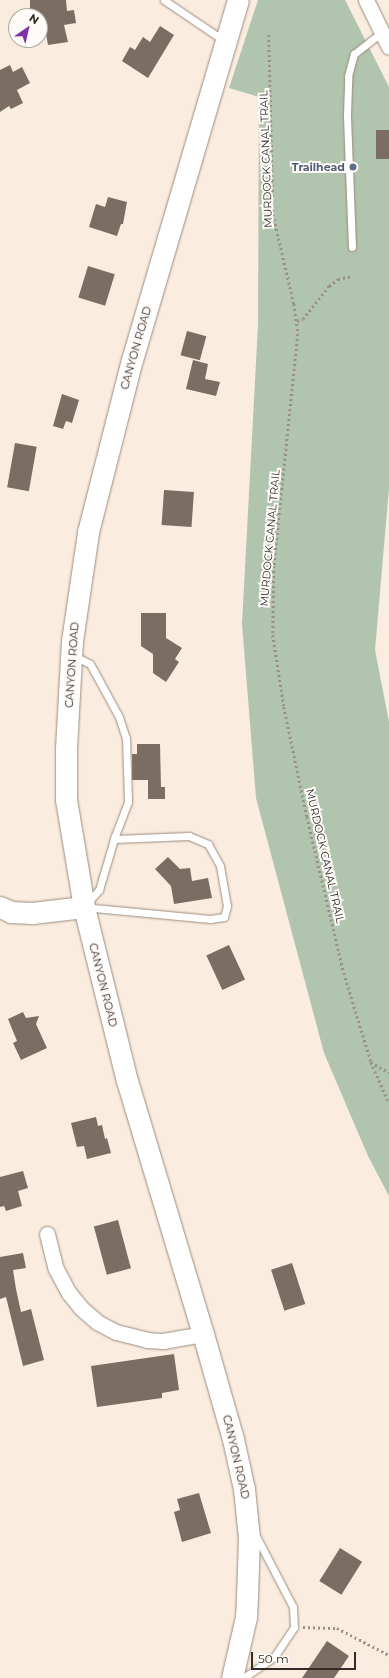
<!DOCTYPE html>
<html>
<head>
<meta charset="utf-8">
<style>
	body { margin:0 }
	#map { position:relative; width:389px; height:1678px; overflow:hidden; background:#faecde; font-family:Montserrat,sans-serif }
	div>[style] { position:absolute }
	.green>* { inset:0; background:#b1c4ae }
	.building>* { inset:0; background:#7b6d62; transform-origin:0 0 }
	.path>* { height:2.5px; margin-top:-1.25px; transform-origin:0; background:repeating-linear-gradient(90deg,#998f85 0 2px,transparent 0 5px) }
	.roads { filter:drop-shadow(0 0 1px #9a8d80) drop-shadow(0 0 1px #9a8d80) }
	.lane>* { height:7px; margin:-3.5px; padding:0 3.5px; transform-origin:3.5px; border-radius:3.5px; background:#fff }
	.street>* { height:15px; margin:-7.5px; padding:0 7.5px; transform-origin:7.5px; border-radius:7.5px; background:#fff }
	.secondary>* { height:21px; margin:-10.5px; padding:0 10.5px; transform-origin:10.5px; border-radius:10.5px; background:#fff }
	.dots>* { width:11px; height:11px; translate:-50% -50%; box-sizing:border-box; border:2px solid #fefbf8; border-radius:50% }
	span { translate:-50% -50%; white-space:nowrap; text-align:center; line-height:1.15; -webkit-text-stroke:4px #fefbf8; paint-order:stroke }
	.street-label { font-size:11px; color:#312c27 }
	.service-label { font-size:11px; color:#4e5e75; font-weight:700 }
	.right { translate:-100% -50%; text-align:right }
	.north { position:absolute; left:8px; top:8px; width:40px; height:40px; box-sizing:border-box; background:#fefbf8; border:1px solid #aca8a4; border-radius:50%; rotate:34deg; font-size:11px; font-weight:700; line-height:16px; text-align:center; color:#312c27 }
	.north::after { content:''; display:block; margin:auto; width:14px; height:18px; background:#7f33a5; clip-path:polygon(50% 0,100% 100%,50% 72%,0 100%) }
	.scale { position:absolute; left:251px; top:1652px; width:105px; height:18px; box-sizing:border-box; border:2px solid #312c27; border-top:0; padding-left:5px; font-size:12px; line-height:14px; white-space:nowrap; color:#312c27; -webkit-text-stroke:3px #fefbf8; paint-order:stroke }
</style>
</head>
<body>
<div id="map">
	<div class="green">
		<div style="clip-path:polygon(258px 0,345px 0,389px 87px,389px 488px,375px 650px,389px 722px,389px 1196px,368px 1156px,324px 1053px,256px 798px,242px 624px,258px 325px,259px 97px,229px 88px)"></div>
	</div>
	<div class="building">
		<div style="clip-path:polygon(30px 0,66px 0,67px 11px,74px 10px,76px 23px,64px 25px,68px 42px,48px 45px,46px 34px,40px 35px,40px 16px,30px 16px)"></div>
		<div style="clip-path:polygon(160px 26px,174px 35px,148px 78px,122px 61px,130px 47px,135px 50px,143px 37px,150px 42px)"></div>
		<div style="clip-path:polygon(10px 65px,13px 72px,22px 67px,30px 83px,17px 90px,23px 103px,11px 109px,9px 106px,0 112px,0 70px)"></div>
		<div style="left:389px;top:130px;width:29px;height:13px;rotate:90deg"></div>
		<div style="clip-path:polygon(108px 197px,127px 202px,123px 224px,121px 224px,117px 236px,89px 227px,96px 204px,105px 207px)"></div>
		<div style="left:88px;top:266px;width:28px;height:33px;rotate:17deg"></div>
		<div style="left:187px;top:331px;width:20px;height:25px;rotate:15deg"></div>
		<div style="clip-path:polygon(193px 360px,208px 364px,205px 379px,220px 382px,216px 396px,186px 389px)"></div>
		<div style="clip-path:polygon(62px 394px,79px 400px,72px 423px,66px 421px,63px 429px,53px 426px)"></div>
		<div style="left:15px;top:443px;width:22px;height:45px;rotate:10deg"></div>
		<div style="left:164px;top:490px;width:30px;height:35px;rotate:4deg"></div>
		<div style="clip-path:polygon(141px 613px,166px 613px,166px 638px,182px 648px,175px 659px,179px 662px,166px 682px,153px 673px,153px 654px,141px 646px)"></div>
		<div style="clip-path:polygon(137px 744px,160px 744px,161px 787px,165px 787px,165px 799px,148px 799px,148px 780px,132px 780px,132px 754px,137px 754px)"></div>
		<div style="clip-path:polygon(168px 857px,180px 869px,190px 868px,192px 881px,208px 878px,212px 898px,174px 904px,171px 886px,155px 869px)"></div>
		<div style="left:229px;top:945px;width:38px;height:25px;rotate:65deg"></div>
		<div style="clip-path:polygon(23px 1012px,26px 1018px,39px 1016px,36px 1024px,47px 1048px,21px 1060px,13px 1043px,17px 1041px,8px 1019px)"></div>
		<div style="clip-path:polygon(96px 1117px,98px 1126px,102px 1125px,105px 1139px,107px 1138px,111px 1153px,87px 1159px,84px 1146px,77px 1147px,71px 1123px)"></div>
		<div style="clip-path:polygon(23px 1171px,28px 1188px,18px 1191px,22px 1206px,6px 1211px,4px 1206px,0 1207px,0 1177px)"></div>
		<div style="left:118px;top:1220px;width:50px;height:25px;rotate:75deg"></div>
		<div style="clip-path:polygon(23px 1253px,26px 1268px,13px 1270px,16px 1289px,21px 1312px,31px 1309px,44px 1360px,23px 1366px,6px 1297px,0 1299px,0 1257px)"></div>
		<div style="left:292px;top:1263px;width:43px;height:22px;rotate:72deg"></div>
		<div style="clip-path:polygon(174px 1354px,179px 1390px,162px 1393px,162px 1398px,97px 1407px,91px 1366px)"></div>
		<div style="clip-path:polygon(199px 1493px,211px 1533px,182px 1542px,174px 1512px,180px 1510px,177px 1499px)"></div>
		<div style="left:340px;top:1548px;width:26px;height:39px;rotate:32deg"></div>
		<div style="clip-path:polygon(327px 1641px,349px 1656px,334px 1678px,302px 1678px)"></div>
	</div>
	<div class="path">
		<div style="left:269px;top:35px;width:179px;rotate:88.7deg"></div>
		<div style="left:273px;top:214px;width:92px;rotate:76.9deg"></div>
		<div style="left:294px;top:304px;width:30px;rotate:82deg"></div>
		<div style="left:298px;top:334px;width:233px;rotate:95.9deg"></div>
		<div style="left:274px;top:566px;width:69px;rotate:90.8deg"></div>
		<div style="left:273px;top:635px;width:73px;rotate:81.3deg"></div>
		<div style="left:284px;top:707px;width:112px;rotate:78.2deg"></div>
		<div style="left:307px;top:817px;width:160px;rotate:76.7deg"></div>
		<div style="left:344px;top:973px;width:93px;rotate:73.1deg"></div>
		<div style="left:371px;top:1062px;width:45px;rotate:66.3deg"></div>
		<div style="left:297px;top:321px;width:6px;rotate:-18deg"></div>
		<div style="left:303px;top:319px;width:42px;rotate:-51.8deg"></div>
		<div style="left:329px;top:286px;width:11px;rotate:-38deg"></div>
		<div style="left:338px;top:279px;width:14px;rotate:-12deg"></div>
		<div style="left:371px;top:1062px;width:21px;rotate:31deg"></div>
		<div style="left:303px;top:1627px;width:34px;rotate:2deg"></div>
		<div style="left:337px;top:1628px;width:59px;rotate:27.4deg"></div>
	</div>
	<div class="roads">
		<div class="lane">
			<div style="left:164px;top:0;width:71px;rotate:34.1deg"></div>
			<div style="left:352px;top:247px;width:133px;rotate:-92.2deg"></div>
			<div style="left:347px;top:114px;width:38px;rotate:-88deg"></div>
			<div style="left:348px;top:76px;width:23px;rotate:-75deg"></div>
			<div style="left:354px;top:54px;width:36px;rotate:-38deg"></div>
			<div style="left:73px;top:655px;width:19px;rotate:28deg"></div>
			<div style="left:90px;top:664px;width:8px;rotate:60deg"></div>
			<div style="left:94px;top:671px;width:52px;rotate:61.5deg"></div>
			<div style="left:119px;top:717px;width:22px;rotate:72deg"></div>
			<div style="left:126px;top:738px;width:64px;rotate:88.2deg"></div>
			<div style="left:128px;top:802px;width:40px;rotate:111deg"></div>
			<div style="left:189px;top:836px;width:21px;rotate:23deg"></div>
			<div style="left:208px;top:844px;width:25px;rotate:61deg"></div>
			<div style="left:220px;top:866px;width:41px;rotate:80.1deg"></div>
			<div style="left:227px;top:906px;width:11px;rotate:105deg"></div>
			<div style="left:224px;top:917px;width:14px;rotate:172deg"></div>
			<div style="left:210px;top:919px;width:127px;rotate:-174.6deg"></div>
			<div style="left:84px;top:907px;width:23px;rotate:-49deg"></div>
			<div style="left:99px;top:890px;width:53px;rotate:-73.6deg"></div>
			<div style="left:114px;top:839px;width:75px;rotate:-2.3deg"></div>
			<div style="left:243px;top:1678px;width:37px;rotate:-34deg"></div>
			<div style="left:274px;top:1657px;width:36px;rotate:-56deg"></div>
			<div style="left:294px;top:1627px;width:20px;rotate:-93deg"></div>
			<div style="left:293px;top:1607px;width:82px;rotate:-117.5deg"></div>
		</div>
		<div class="street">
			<div style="left:366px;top:0;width:52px;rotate:63.9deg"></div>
			<div style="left:47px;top:1234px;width:36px;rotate:76deg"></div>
			<div style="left:56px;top:1269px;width:27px;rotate:62deg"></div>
			<div style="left:69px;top:1293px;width:19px;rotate:51deg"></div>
			<div style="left:81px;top:1308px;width:21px;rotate:41deg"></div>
			<div style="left:97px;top:1322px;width:21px;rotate:28deg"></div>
			<div style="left:116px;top:1332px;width:32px;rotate:14deg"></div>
			<div style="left:147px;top:1340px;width:16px;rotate:4deg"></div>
			<div style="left:163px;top:1341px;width:41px;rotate:-9.9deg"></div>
		</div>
		<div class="secondary">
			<div style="left:0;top:907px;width:12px;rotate:24deg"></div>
			<div style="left:11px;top:912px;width:21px;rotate:3deg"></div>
			<div style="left:32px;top:913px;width:52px;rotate:-6.6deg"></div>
			<div style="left:232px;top:1678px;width:63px;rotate:-77.1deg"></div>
			<div style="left:246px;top:1617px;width:20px;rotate:-87deg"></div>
			<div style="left:247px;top:1597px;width:59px;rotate:-88.1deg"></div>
			<div style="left:249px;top:1538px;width:49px;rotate:-95.8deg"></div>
			<div style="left:244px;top:1489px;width:51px;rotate:-102.4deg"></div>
			<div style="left:233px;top:1439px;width:109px;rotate:-105.9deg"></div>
			<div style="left:203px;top:1334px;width:264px;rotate:-106.7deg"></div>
			<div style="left:127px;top:1081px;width:179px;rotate:-103.9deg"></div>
			<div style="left:84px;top:907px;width:109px;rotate:-99.5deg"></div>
			<div style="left:66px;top:800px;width:52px;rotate:-90deg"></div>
			<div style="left:66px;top:748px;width:107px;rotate:-86.8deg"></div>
			<div style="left:72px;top:641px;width:110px;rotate:-81.6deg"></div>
			<div style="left:88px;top:532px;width:178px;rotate:-75.7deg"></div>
			<div style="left:132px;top:360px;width:375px;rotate:-73.6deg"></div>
		</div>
	</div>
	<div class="dots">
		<div style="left:353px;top:167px;background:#5c6f8a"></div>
	</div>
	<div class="street-label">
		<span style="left:266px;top:159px;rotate:-92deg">MURDOCK CANAL TRAIL</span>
		<span style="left:136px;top:348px;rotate:-74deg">CANYON ROAD</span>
		<span style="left:270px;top:538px;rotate:-85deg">MURDOCK CANAL TRAIL</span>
		<span style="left:72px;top:665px;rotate:-86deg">CANYON ROAD</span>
		<span style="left:325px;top:856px;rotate:77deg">MURDOCK CANAL TRAIL</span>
		<span style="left:103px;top:985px;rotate:76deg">CANYON ROAD</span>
		<span style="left:236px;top:1457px;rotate:77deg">CANYON ROAD</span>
	</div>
	<div class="service-label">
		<span class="right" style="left:345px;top:167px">Trailhead</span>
	</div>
	<div class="north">N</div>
	<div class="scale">50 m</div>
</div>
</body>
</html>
